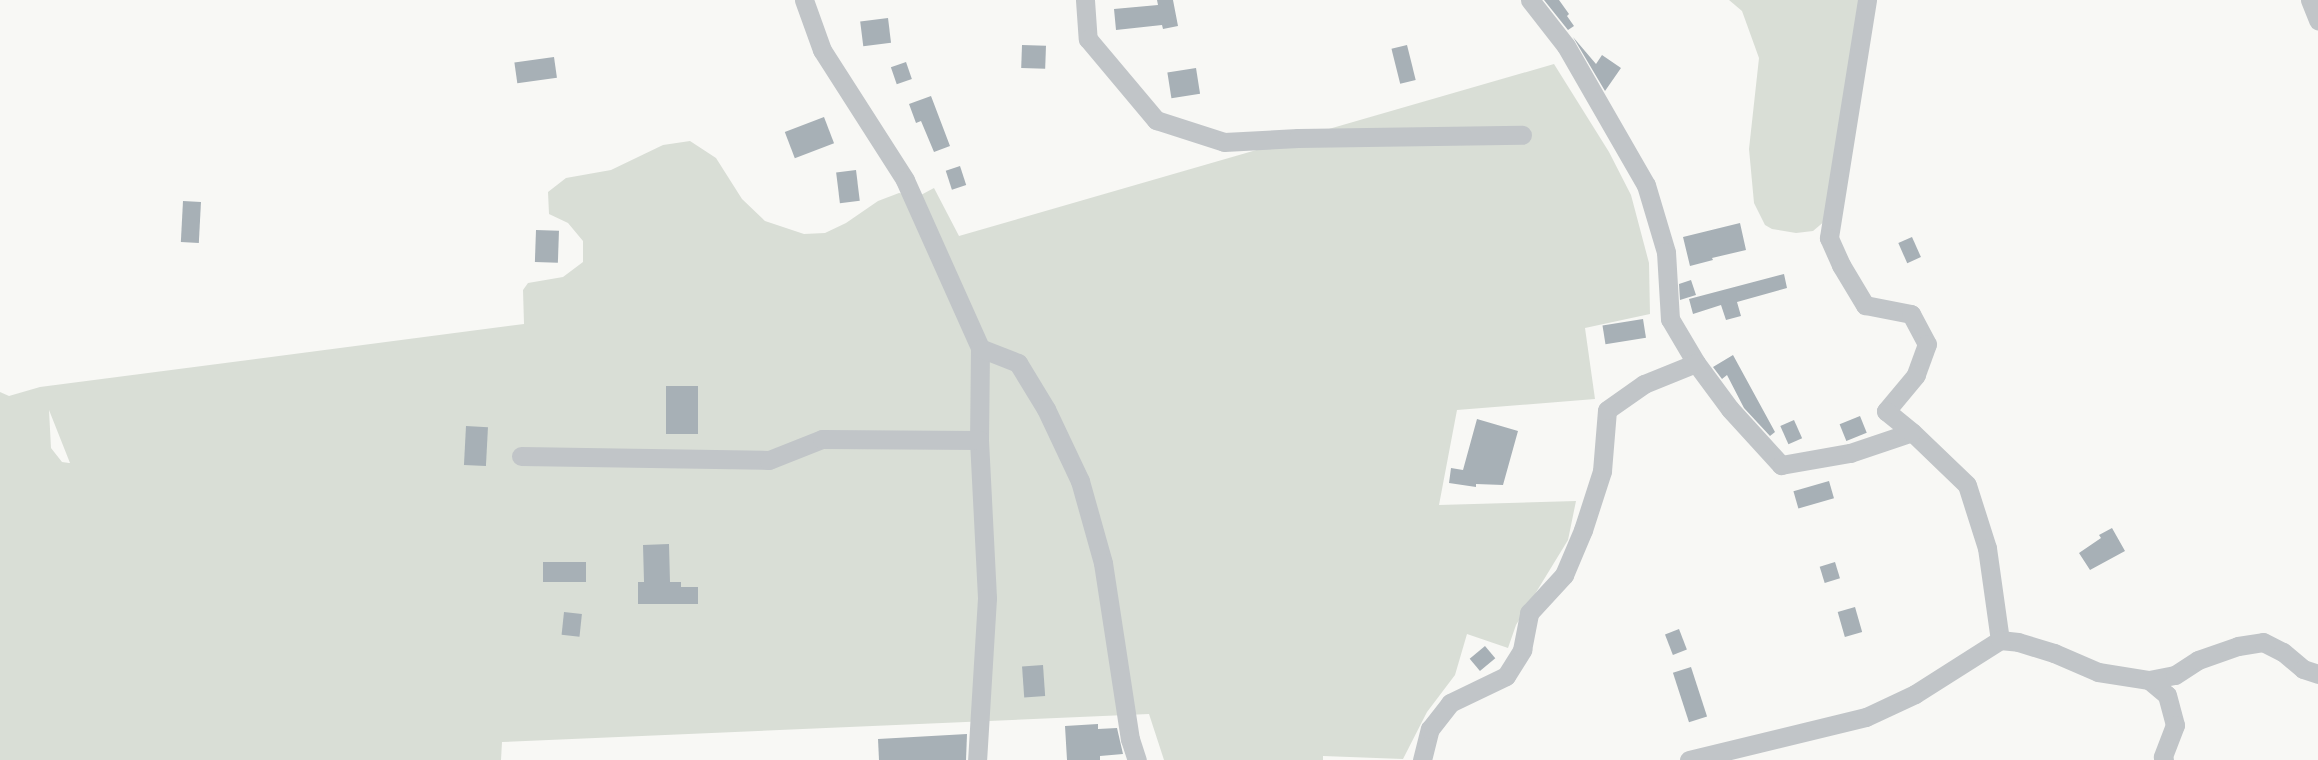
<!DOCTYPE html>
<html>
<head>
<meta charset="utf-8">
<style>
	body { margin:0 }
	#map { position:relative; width:2318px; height:760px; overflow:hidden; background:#f8f8f5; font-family:Barlow,sans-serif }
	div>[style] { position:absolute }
	.green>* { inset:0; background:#d9ded6 }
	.building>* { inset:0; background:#a7b0b6; transform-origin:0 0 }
	.minor>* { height:19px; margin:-9.5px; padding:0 9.5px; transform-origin:9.5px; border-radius:9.5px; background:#c1c5c8 }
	span { translate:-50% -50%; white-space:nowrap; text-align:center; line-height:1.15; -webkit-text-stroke:5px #fff; paint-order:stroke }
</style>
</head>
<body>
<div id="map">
	<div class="green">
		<div style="clip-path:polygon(1729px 0,1863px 0,1826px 220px,1813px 231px,1796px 233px,1772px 229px,1765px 225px,1754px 203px,1749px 149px,1759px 58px,1742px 11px)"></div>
		<div style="clip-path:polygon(evenodd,1554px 64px,1609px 152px,1631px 195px,1649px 263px,1650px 314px,1585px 328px,1595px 399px,1457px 410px,1439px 505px,1576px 501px,1568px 540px,1516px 625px,1508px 648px,1467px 634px,1455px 675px,1427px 712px,1403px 759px,1323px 756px,1323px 760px,1164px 760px,1149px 714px,502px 742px,501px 760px,0 760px,0 392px,9px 396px,40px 387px,524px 324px,523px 290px,528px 283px,563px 277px,583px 262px,583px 241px,568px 223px,549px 214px,548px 192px,566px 178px,611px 170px,663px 145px,690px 141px,716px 158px,742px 199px,765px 221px,804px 234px,825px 233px,846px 223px,878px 201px,899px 193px,919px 196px,934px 188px,959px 236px,1554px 64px,49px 410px,70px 463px,69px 463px,62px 462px,51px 448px,49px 410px)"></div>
	</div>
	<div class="building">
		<div style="clip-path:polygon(1157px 0,1173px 0,1178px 26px,1163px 29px,1162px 25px,1116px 30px,1114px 9px,1158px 5px)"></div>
		<div style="clip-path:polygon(1544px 0,1559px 0,1569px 14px,1567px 16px,1574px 26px,1568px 30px)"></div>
		<div style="left:888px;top:18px;width:25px;height:28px;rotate:83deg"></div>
		<div style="clip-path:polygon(1573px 37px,1596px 64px,1602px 55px,1621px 68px,1605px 91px)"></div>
		<div style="left:1022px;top:45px;width:24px;height:23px;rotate:2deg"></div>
		<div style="left:1407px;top:45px;width:36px;height:16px;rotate:76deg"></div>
		<div style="left:554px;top:57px;width:21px;height:40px;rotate:82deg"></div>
		<div style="left:906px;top:62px;width:18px;height:16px;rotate:71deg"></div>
		<div style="left:1196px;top:68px;width:26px;height:29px;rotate:81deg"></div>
		<div style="clip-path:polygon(931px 96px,950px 146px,934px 152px,921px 121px,916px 123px,909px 104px)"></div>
		<div style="left:824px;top:117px;width:28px;height:42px;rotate:69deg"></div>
		<div style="left:960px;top:166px;width:20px;height:15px;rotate:72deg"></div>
		<div style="left:856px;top:170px;width:31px;height:20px;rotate:83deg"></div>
		<div style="left:183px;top:201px;width:18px;height:41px;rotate:3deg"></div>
		<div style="clip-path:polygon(1740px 223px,1746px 250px,1712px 258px,1713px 260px,1690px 266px,1683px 237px)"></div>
		<div style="left:536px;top:230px;width:23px;height:32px;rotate:2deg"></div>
		<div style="left:1912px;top:237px;width:22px;height:15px;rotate:66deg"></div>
		<div style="clip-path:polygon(1784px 274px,1787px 288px,1737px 302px,1741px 316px,1726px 320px,1721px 305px,1693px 314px,1689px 299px)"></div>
		<div style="clip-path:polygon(1691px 280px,1696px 295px,1680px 300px,1679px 284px)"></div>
		<div style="left:1643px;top:319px;width:19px;height:41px;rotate:81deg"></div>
		<div style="clip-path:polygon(1733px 355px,1775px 432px,1770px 436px,1744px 408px,1727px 375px,1722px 379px,1713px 367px)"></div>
		<div style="left:666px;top:386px;width:32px;height:48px"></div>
		<div style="left:1860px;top:416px;width:18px;height:22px;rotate:68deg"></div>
		<div style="clip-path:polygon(1477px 419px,1518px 431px,1503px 485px,1476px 484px,1476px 487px,1449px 483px,1451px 468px,1463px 470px)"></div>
		<div style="left:1794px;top:420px;width:20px;height:15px;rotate:66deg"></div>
		<div style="left:466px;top:426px;width:22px;height:39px;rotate:3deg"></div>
		<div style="left:1829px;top:481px;width:18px;height:37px;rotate:74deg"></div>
		<div style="clip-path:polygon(2112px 528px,2125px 551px,2090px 570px,2079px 553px,2101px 538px,2099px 535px)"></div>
		<div style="clip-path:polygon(669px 544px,670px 582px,681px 582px,681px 587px,698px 587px,698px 604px,638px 604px,638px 582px,644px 582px,643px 545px)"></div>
		<div style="left:543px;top:562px;width:43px;height:20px"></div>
		<div style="left:1835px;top:562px;width:17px;height:16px;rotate:73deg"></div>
		<div style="left:1855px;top:607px;width:26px;height:18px;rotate:74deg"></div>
		<div style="left:564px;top:612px;width:18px;height:23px;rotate:6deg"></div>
		<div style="left:1679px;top:629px;width:22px;height:15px;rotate:69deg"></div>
		<div style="left:1485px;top:646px;width:16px;height:20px;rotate:50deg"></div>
		<div style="left:1043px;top:665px;width:31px;height:21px;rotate:86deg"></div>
		<div style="left:1691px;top:667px;width:52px;height:19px;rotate:72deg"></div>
		<div style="clip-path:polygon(1098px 724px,1098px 729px,1117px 728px,1123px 754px,1100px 756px,1100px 760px,1067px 760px,1065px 726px)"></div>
		<div style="clip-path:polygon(967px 734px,966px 760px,879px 760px,878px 739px)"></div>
	</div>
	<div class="minor">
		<div style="left:804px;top:0;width:53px;rotate:70.2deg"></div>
		<div style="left:822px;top:50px;width:154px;rotate:57.4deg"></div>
		<div style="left:905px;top:180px;width:184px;rotate:65.9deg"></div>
		<div style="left:980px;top:348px;width:92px;rotate:90.6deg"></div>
		<div style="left:979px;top:440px;width:158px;rotate:87.1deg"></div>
		<div style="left:987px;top:598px;width:162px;rotate:93.5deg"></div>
		<div style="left:1085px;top:0;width:39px;rotate:86deg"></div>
		<div style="left:1088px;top:39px;width:106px;rotate:50deg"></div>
		<div style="left:1156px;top:120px;width:71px;rotate:17.9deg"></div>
		<div style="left:1224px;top:142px;width:74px;rotate:-3.1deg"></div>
		<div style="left:1298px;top:138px;width:224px;rotate:-0.8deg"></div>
		<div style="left:1530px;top:0;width:58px;rotate:52deg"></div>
		<div style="left:1566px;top:46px;width:160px;rotate:60.1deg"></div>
		<div style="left:1646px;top:185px;width:70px;rotate:73.4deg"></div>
		<div style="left:1666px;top:252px;width:67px;rotate:86.6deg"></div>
		<div style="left:1670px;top:319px;width:51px;rotate:59.4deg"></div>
		<div style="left:1696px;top:363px;width:57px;rotate:53.5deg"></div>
		<div style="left:1730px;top:409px;width:76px;rotate:47.7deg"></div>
		<div style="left:1781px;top:465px;width:70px;rotate:-9.9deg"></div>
		<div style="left:1850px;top:453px;width:65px;rotate:-18.7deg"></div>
		<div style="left:1912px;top:432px;width:76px;rotate:43.9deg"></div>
		<div style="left:1967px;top:485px;width:66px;rotate:72.4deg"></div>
		<div style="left:1987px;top:548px;width:93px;rotate:82deg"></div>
		<div style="left:1867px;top:0;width:241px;rotate:99.1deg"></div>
		<div style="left:1829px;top:238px;width:30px;rotate:66deg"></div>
		<div style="left:1841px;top:265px;width:47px;rotate:59deg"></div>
		<div style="left:1865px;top:305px;width:47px;rotate:11.1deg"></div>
		<div style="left:1911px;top:314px;width:34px;rotate:62deg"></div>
		<div style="left:1927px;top:344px;width:33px;rotate:110deg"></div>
		<div style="left:1916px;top:375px;width:47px;rotate:129.8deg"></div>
		<div style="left:1886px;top:411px;width:33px;rotate:39deg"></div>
		<div style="left:2310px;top:0;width:22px;rotate:68deg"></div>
		<div style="left:980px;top:348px;width:41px;rotate:21.5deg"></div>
		<div style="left:1018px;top:363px;width:54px;rotate:58.7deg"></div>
		<div style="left:1046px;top:409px;width:80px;rotate:64.7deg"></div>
		<div style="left:1080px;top:481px;width:85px;rotate:74.3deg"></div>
		<div style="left:1103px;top:563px;width:178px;rotate:81.3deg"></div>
		<div style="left:1130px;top:739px;width:22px;rotate:72deg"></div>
		<div style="left:521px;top:456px;width:248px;rotate:0.9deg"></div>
		<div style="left:769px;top:460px;width:57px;rotate:-21.6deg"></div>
		<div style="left:822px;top:439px;width:157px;rotate:0.4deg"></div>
		<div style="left:2149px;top:680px;width:23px;rotate:40deg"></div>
		<div style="left:2167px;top:695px;width:31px;rotate:75deg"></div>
		<div style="left:2175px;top:725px;width:34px;rotate:111deg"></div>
		<div style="left:2163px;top:757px;width:3px;rotate:72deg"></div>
		<div style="left:1422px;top:760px;width:32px;rotate:-76deg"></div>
		<div style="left:1430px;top:729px;width:33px;rotate:-52deg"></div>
		<div style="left:1450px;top:703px;width:62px;rotate:-25.7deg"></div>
		<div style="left:1506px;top:676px;width:31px;rotate:-58deg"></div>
		<div style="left:1522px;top:650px;width:38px;rotate:-79deg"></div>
		<div style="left:1529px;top:613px;width:52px;rotate:-47.4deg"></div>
		<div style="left:1564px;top:575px;width:49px;rotate:-67.1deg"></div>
		<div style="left:1583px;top:530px;width:62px;rotate:-72.1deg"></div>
		<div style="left:1602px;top:471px;width:61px;rotate:-85.3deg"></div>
		<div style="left:1607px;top:410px;width:45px;rotate:-35.1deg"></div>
		<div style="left:1644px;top:384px;width:56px;rotate:-22deg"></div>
		<div style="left:1689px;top:760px;width:182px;rotate:-13.7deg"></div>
		<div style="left:1866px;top:717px;width:54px;rotate:-25.1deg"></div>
		<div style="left:1915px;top:694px;width:101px;rotate:-32.4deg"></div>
		<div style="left:2000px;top:640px;width:18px;rotate:6deg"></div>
		<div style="left:2018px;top:642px;width:38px;rotate:17deg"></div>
		<div style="left:2054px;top:653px;width:48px;rotate:23.4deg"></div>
		<div style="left:2098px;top:672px;width:52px;rotate:8.9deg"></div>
		<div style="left:2149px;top:680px;width:26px;rotate:-11deg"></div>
		<div style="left:2175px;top:675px;width:27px;rotate:-33deg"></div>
		<div style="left:2198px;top:660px;width:42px;rotate:-19.3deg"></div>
		<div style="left:2238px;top:646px;width:25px;rotate:-9deg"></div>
		<div style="left:2263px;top:642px;width:22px;rotate:27deg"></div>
		<div style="left:2283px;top:652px;width:26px;rotate:40deg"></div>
		<div style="left:2303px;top:669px;width:16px;rotate:18deg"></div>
	</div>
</div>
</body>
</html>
